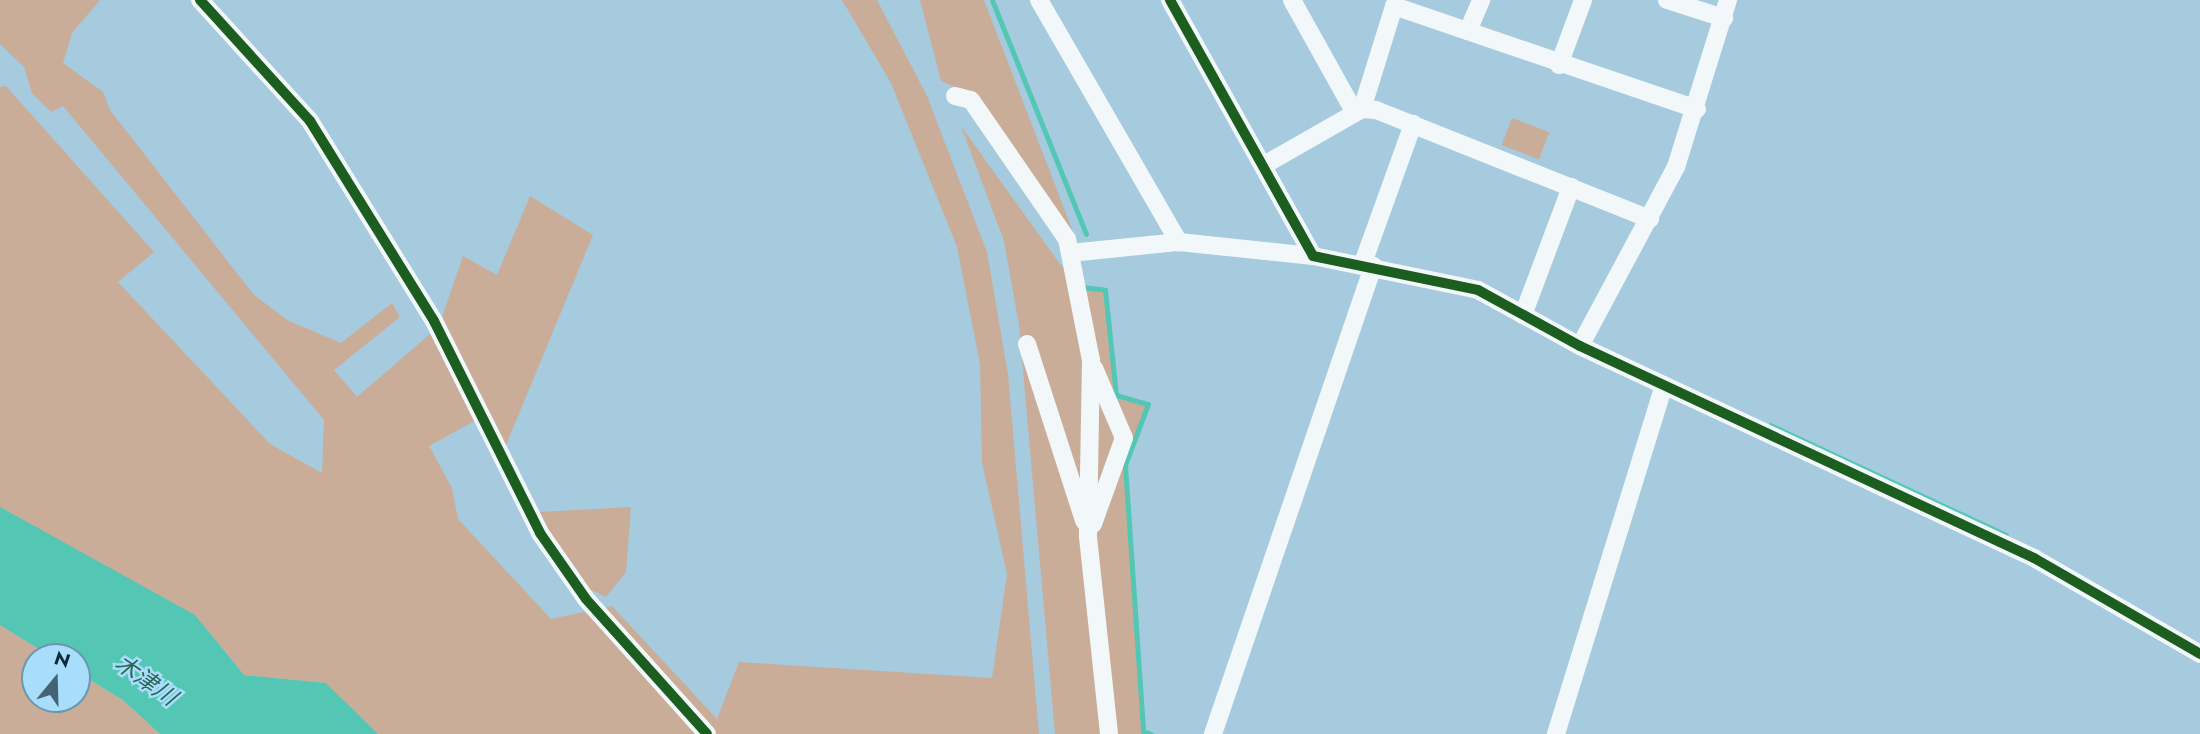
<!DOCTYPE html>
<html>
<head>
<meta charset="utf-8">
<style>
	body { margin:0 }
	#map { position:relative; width:2200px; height:734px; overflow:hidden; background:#a6cbde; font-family:Jost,"Noto Sans JP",sans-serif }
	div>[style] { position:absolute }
	.green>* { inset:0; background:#c9ad98; transform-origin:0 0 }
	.water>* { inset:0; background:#53c7b4 }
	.stream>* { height:5px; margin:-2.5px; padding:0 2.5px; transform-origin:2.5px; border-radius:2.5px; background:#53c7b4 }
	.street>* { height:18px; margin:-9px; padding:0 9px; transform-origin:9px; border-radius:9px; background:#f2f7fa }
	.cycleway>* { height:10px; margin:-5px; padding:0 5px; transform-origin:5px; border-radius:5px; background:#1b5e20 }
	span { translate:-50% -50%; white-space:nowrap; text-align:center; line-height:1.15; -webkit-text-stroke:5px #a8ddfb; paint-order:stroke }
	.water-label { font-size:23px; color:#2c6454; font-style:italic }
	.north { position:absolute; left:21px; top:643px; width:70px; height:70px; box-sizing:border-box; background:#a8ddfb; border:2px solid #6b96ad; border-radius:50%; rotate:19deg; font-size:19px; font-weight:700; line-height:28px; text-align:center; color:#0f2b39 }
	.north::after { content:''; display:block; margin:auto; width:24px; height:32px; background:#446373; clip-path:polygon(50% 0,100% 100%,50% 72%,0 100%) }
</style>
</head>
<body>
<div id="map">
	<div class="green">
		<div style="clip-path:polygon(0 0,100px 0,72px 33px,63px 63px,103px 92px,110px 110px,254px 295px,289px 321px,341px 343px,392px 303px,400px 317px,334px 370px,357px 397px,430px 334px,478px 419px,429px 446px,452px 488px,458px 519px,551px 619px,612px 606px,717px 719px,739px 662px,992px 678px,1007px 574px,982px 463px,980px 364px,957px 247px,891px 83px,842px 0,877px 0,927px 96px,987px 252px,1008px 374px,1039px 734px,378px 734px,326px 683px,244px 675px,195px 615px,21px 523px,0 507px,0 87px,6px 86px,154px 252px,118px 282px,270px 444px,322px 473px,324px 420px,63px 106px,51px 112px,32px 93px,24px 67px,0 44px)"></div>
		<div style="clip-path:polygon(920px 0,984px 0,1077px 242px,1064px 236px,955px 87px,941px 81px)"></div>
		<div style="left:1512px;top:118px;width:40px;height:29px;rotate:21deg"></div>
		<div style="clip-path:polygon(961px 126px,1060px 264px,1082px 288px,1105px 290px,1116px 394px,1148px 404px,1125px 465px,1143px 731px,1151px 734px,1055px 734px,1019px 325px,1004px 241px)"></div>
		<div style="clip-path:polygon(530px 196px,593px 235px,504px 450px,441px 320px,463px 256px,497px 275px)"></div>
		<div style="clip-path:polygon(631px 507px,626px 572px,606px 597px,585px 587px,543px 530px,540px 512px)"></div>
		<div style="clip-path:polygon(0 625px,52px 657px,35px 657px,35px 699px,77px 699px,77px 672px,123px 700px,160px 734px,0 734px)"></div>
	</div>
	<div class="water">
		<div style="clip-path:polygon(0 507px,195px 615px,244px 675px,326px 683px,378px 734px,160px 734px,123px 700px,77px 672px,77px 657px,52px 657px,0 625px)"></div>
	</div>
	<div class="stream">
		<div style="left:992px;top:0;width:252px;rotate:68.1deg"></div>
		<div style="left:1082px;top:287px;width:23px;rotate:7deg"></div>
		<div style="left:1105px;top:290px;width:106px;rotate:84deg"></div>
		<div style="left:1116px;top:395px;width:33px;rotate:16deg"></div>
		<div style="left:1148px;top:404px;width:65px;rotate:110.7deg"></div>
		<div style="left:1125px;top:465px;width:267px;rotate:86.1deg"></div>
		<div style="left:1143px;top:731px;width:9px;rotate:21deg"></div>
		<div style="left:1770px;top:425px;width:260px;rotate:25deg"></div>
	</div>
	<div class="street">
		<div style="left:200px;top:0;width:164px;rotate:47.7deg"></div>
		<div style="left:310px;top:121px;width:235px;rotate:58.2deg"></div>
		<div style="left:434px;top:321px;width:237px;rotate:63.4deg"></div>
		<div style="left:540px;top:533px;width:80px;rotate:55.1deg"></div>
		<div style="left:586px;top:599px;width:181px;rotate:48.1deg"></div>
		<div style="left:1039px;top:0;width:280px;rotate:60deg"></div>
		<div style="left:1170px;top:0;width:293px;rotate:60.8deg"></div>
		<div style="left:1313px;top:256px;width:168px;rotate:11.6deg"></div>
		<div style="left:1478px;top:290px;width:116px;rotate:28.8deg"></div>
		<div style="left:1580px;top:346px;width:501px;rotate:25.03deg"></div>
		<div style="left:2034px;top:558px;width:192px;rotate:30deg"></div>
		<div style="left:1292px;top:0;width:129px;rotate:60.9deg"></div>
		<div style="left:1667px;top:0;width:60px;rotate:17.5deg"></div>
		<div style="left:1468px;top:31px;width:34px;rotate:-67deg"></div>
		<div style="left:1559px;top:65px;width:69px;rotate:-69.7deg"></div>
		<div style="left:955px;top:96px;width:16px;rotate:14deg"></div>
		<div style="left:971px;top:100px;width:169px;rotate:55.4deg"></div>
		<div style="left:1067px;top:239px;width:123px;rotate:78.8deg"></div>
		<div style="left:1091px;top:360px;width:177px;rotate:91deg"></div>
		<div style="left:1088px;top:537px;width:198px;rotate:83.9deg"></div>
		<div style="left:1362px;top:109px;width:108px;rotate:-72.7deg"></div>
		<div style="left:1394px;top:6px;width:320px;rotate:18.8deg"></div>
		<div style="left:1264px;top:165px;width:113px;rotate:-29.7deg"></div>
		<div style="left:1362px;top:109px;width:14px;rotate:4deg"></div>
		<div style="left:1376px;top:110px;width:295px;rotate:21.7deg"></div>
		<div style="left:1070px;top:253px;width:110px;rotate:-5.8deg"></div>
		<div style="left:1179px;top:242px;width:135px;rotate:6deg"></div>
		<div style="left:1363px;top:263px;width:148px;rotate:-70.2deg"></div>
		<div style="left:1523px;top:315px;width:137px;rotate:-69.4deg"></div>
		<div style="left:1027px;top:344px;width:186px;rotate:72.1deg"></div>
		<div style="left:1580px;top:346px;width:203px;rotate:-61.8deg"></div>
		<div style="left:1676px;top:167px;width:175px;rotate:-72.7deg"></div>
		<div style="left:1093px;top:524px;width:91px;rotate:-70.2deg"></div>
		<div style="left:1124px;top:438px;width:76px;rotate:-113.2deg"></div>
		<div style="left:1213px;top:734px;width:495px;rotate:-71.1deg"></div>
		<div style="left:1556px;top:734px;width:364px;rotate:-72.8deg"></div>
	</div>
	<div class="cycleway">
		<div style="left:200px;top:0;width:164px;rotate:47.7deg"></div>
		<div style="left:310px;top:121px;width:235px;rotate:58.2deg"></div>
		<div style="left:434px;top:321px;width:237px;rotate:63.4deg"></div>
		<div style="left:540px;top:533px;width:80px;rotate:55.1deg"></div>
		<div style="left:586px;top:599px;width:181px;rotate:48.1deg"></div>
		<div style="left:1170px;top:0;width:293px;rotate:60.8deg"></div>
		<div style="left:1313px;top:256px;width:168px;rotate:11.6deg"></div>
		<div style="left:1478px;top:290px;width:116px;rotate:28.8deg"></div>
		<div style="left:1580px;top:346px;width:501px;rotate:25.03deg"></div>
		<div style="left:2034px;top:558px;width:192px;rotate:30deg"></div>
	</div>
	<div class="water-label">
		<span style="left:146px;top:680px;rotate:35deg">木津川</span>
	</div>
	<div class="north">N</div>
</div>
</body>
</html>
